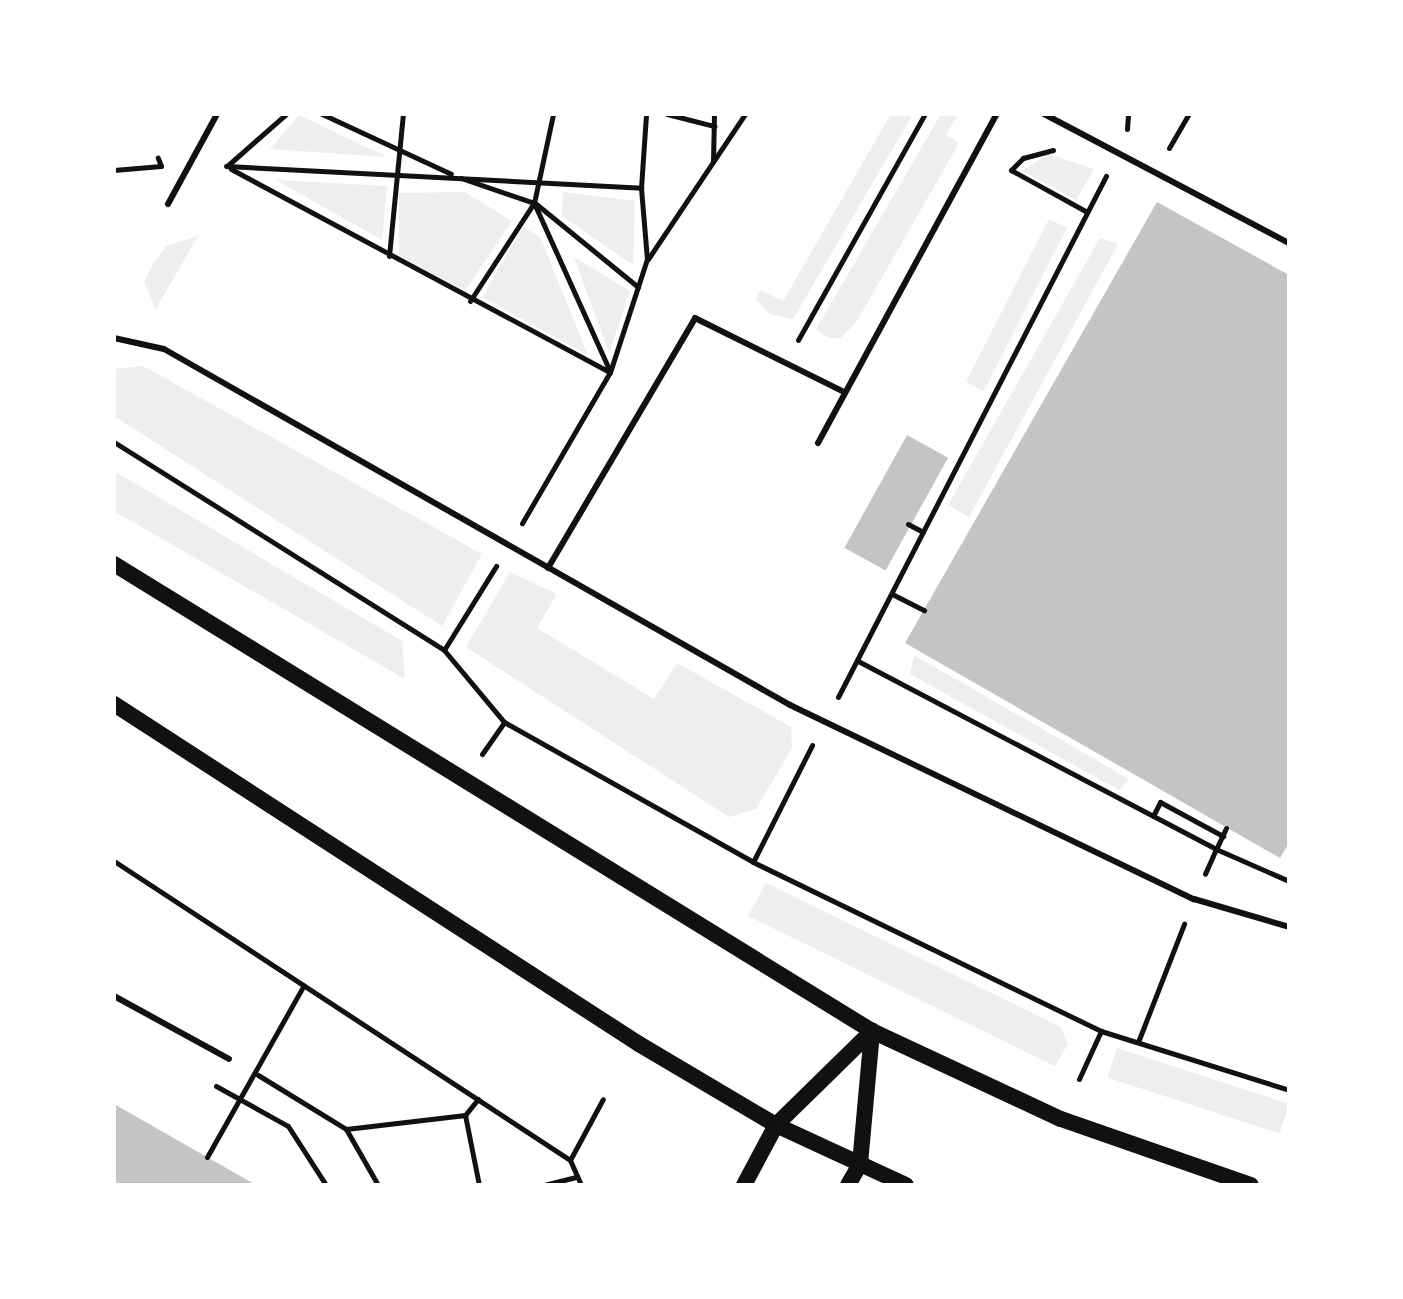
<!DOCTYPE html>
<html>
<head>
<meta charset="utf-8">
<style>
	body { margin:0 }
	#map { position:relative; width:1403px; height:1299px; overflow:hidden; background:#fff; font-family:"Open Sans",sans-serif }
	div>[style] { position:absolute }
	.green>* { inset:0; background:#eee; transform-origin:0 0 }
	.building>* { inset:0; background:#c4c4c4; transform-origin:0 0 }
	.path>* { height:5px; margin:-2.5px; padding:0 2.5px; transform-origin:2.5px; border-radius:2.5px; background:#111 }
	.service>* { height:6px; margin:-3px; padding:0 3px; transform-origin:3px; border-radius:3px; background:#111 }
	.secondary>* { height:16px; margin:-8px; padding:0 8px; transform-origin:8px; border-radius:8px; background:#111 }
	span { translate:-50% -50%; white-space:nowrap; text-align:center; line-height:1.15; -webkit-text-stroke:7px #fff; paint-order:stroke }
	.frame { position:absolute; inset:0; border:116px solid #fff; pointer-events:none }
</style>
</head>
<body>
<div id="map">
	<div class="green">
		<div style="clip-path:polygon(891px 114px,913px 114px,793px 319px,769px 314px,756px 299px,760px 290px,783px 301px)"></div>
		<div style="clip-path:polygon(941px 114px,958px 114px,946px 135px,959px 143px,857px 321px,841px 338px,828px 338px,816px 329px)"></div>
		<div style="clip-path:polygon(299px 115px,387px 157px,270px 149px)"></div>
		<div style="clip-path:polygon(1048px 154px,1094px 169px,1076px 200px,1022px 171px)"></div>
		<div style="clip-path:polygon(276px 180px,387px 186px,382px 240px)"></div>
		<div style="clip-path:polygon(465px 192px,512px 221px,465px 291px,399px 255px,399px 193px)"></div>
		<div style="clip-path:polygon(563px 192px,635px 201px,633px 265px,562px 216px)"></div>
		<div style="left:1049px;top:219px;width:20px;height:183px;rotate:27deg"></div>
		<div style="clip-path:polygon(523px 227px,540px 237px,588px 355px,482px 297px)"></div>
		<div style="clip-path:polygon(198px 236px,156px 309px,144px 282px,153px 264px,166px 246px)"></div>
		<div style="clip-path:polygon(1100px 238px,1118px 244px,969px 517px,948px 505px)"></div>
		<div style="clip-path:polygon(574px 257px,630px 291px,609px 353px)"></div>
		<div style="clip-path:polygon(143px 366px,482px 554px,442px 626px,114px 416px,114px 369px)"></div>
		<div style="clip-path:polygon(114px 471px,402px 641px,405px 679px,114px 511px)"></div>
		<div style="clip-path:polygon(510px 572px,557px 594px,537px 628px,654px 699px,677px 663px,791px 727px,792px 748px,756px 809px,729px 817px,466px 647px)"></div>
		<div style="clip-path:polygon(914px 655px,1129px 779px,1119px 790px,910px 674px)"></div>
		<div style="clip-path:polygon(766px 883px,1061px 1027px,1068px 1044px,1055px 1066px,748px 916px)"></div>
		<div style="left:1117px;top:1048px;width:181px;height:31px;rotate:18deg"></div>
	</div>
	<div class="building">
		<div style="clip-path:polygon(1157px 202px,1289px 275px,1289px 843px,1280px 858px,905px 643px)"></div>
		<div style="left:907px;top:435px;width:47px;height:129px;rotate:29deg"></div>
		<div style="clip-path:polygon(114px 1104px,207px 1157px,256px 1185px,114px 1185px)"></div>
	</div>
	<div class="path">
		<div style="left:322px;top:114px;width:142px;rotate:24.9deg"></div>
		<div style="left:667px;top:114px;width:49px;rotate:14.3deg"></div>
		<div style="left:1127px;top:129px;width:15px;rotate:-86deg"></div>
		<div style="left:1169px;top:148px;width:39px;rotate:-60deg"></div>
		<div style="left:1053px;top:150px;width:31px;rotate:165deg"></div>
		<div style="left:1023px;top:158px;width:17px;rotate:135deg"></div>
		<div style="left:1011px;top:170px;width:87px;rotate:28.9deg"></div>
		<div style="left:713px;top:162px;width:48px;rotate:-88.8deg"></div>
		<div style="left:226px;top:166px;width:416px;rotate:3deg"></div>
		<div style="left:641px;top:188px;width:71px;rotate:85.2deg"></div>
		<div style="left:647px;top:259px;width:119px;rotate:108.1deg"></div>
		<div style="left:610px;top:372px;width:175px;rotate:120.2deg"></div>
		<div style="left:227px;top:166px;width:79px;rotate:-41.4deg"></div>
		<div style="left:231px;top:169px;width:430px;rotate:28.2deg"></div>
		<div style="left:114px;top:170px;width:47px;rotate:-4.9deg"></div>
		<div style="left:161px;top:166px;width:9px;rotate:-111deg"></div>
		<div style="left:461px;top:178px;width:77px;rotate:18.9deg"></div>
		<div style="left:534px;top:203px;width:184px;rotate:65.7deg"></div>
		<div style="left:641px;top:188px;width:74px;rotate:-86.1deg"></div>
		<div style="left:535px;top:203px;width:133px;rotate:39.2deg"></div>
		<div style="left:389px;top:256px;width:143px;rotate:-84.4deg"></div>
		<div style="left:648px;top:259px;width:174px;rotate:-56.2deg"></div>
		<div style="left:470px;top:301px;width:117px;rotate:-56.9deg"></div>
		<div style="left:534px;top:203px;width:91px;rotate:-77.9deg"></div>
		<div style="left:798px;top:340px;width:259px;rotate:-60.7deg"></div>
		<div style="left:114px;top:442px;width:390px;rotate:32.2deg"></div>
		<div style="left:444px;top:650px;width:94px;rotate:50.2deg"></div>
		<div style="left:504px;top:722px;width:286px;rotate:29.3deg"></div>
		<div style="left:753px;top:862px;width:387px;rotate:25.9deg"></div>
		<div style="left:1101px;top:1031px;width:197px;rotate:17.4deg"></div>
		<div style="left:908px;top:524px;width:17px;rotate:28deg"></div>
		<div style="left:892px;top:594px;width:36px;rotate:27deg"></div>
		<div style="left:444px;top:650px;width:99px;rotate:-58.2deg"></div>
		<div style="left:858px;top:661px;width:404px;rotate:27.7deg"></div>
		<div style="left:1216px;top:849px;width:27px;rotate:114deg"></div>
		<div style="left:838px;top:697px;width:586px;rotate:-62.78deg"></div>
		<div style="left:482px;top:754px;width:39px;rotate:-55deg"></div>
		<div style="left:1153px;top:816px;width:16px;rotate:-63deg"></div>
		<div style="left:1160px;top:802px;width:72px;rotate:28.4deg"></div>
		<div style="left:1226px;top:828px;width:23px;rotate:115deg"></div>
		<div style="left:1216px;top:849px;width:80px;rotate:23.7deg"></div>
		<div style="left:114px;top:861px;width:545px;rotate:33.25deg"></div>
		<div style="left:570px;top:1160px;width:27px;rotate:66deg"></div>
		<div style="left:753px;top:862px;width:131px;rotate:-63.2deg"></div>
		<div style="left:1138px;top:1042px;width:127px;rotate:-68.7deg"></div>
		<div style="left:258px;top:1075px;width:103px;rotate:31.5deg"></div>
		<div style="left:346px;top:1129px;width:64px;rotate:60.3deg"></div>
		<div style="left:1079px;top:1079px;width:53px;rotate:-65.4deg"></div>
		<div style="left:216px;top:1086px;width:82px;rotate:29.1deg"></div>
		<div style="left:288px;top:1126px;width:70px;rotate:57.2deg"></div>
		<div style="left:478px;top:1099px;width:21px;rotate:129deg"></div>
		<div style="left:465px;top:1115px;width:71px;rotate:78.7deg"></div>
		<div style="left:346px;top:1129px;width:120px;rotate:-6.7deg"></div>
		<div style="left:207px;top:1157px;width:197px;rotate:-60.6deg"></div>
		<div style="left:570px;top:1160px;width:69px;rotate:-61.6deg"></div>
		<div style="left:544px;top:1185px;width:34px;rotate:-14deg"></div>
	</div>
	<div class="service">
		<div style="left:1044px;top:114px;width:277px;rotate:27.8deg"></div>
		<div style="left:168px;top:204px;width:102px;rotate:-61.4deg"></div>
		<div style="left:114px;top:338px;width:51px;rotate:12.4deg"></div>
		<div style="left:164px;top:349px;width:720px;rotate:29.63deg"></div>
		<div style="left:790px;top:705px;width:448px;rotate:25.7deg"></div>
		<div style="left:1194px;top:899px;width:99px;rotate:16.4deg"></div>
		<div style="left:818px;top:443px;width:375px;rotate:-61.5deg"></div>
		<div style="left:548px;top:568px;width:290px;rotate:-59.5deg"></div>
		<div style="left:695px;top:318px;width:164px;rotate:26.4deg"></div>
		<div style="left:114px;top:996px;width:131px;rotate:28.7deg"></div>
	</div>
	<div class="secondary">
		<div style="left:114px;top:564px;width:890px;rotate:31.64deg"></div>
		<div style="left:872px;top:1031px;width:208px;rotate:25deg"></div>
		<div style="left:1061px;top:1119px;width:201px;rotate:19.2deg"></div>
		<div style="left:114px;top:704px;width:625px;rotate:32.93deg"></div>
		<div style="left:639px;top:1044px;width:159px;rotate:30.6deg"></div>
		<div style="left:776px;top:1125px;width:143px;rotate:24.8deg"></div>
		<div style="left:744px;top:1185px;width:68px;rotate:-61.9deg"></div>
		<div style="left:776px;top:1125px;width:134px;rotate:-44.4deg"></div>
		<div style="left:848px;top:1185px;width:24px;rotate:-60deg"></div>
		<div style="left:860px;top:1164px;width:134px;rotate:-84.8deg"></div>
	</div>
	<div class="frame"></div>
</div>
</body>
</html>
